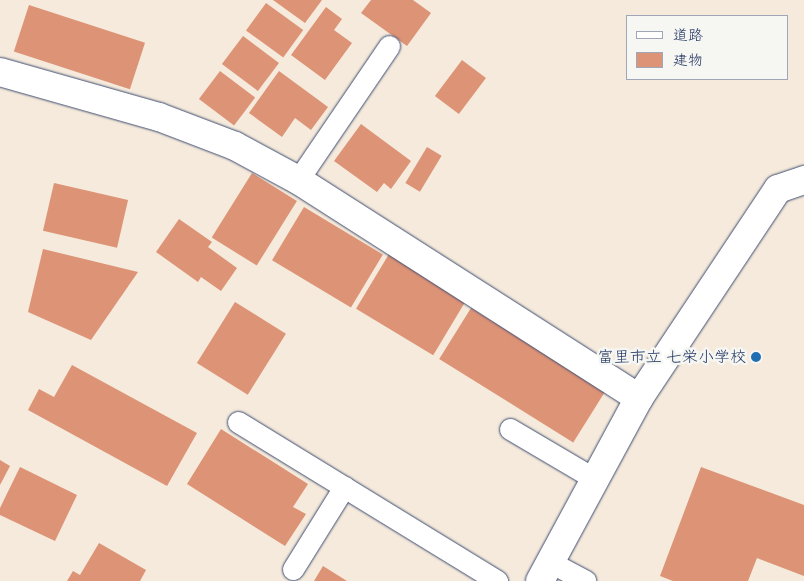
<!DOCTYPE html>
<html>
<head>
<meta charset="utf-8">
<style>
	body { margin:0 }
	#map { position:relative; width:804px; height:581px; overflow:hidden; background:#f5eadb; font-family:Sriracha,"Klee One",sans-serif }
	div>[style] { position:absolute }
	.building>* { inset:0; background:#dd9376; transform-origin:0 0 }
	.roads { filter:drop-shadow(0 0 1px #3c4b71) drop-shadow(0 0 1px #3c4b71) }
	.service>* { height:21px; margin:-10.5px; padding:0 10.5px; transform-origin:10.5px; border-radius:10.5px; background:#fff }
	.minor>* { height:28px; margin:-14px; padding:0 14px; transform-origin:14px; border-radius:14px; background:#fff }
	.dots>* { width:14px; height:14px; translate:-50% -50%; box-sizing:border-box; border:2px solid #f6f6f2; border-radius:50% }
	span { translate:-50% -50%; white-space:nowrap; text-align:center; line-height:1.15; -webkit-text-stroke:5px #f6f6f2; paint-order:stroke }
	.poi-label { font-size:16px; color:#1b2f5e }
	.right { translate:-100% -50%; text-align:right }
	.legend { position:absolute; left:626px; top:15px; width:162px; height:65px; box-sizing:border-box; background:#f6f6f2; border:1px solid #9ea6b7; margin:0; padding:6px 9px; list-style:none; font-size:15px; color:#1b2f5e }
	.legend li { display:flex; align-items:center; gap:10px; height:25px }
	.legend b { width:25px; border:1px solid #9ea6b7 }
</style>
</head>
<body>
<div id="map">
	<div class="building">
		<div style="clip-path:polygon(273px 0,322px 0,305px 23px)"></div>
		<div style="clip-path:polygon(371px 0,413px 0,431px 13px,407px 46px,361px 13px)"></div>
		<div style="left:266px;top:3px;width:46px;height:34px;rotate:36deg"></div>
		<div style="left:29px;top:5px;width:122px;height:49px;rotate:18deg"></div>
		<div style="clip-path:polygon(326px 7px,342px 19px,334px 30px,352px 43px,325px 80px,291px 55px)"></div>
		<div style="left:243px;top:36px;width:45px;height:35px;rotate:37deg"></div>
		<div style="left:462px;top:60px;width:30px;height:45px;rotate:37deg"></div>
		<div style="left:220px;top:71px;width:44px;height:35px;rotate:37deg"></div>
		<div style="clip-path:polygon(279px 71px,328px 107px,311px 130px,295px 118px,282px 137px,249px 113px)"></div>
		<div style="clip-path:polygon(361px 124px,411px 161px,391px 189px,384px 183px,377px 192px,334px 161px)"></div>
		<div style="left:427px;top:147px;width:17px;height:42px;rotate:31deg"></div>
		<div style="left:252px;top:173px;width:53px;height:76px;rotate:32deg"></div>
		<div style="left:54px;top:183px;width:76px;height:49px;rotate:13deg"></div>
		<div style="left:304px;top:207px;width:92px;height:62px;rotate:31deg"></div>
		<div style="clip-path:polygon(179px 219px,212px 242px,208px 247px,237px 268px,221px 291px,201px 277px,198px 282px,156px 252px)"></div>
		<div style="clip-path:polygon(43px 249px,138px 272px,91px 340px,28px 312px)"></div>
		<div style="left:389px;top:254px;width:90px;height:64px;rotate:31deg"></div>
		<div style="left:235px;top:302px;width:60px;height:72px;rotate:32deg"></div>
		<div style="left:471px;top:308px;width:158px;height:60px;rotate:32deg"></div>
		<div style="clip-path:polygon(72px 365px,197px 433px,167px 486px,28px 410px,39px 389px,54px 397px)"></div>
		<div style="clip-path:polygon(221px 429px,308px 484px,293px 507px,306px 514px,285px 546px,187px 484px)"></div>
		<div style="clip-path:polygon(0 460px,10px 466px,0 485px)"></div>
		<div style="clip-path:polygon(20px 467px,77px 495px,55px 541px,0 515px,0 508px)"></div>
		<div style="clip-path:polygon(701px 467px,804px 505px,804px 576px,757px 558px,748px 581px,673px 581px,660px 576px)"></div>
		<div style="clip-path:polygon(99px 543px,146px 570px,140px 581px,67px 581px,73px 571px,80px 575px)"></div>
		<div style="clip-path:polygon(323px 566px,347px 581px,314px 581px)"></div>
	</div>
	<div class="roads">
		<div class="service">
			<div style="left:298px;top:180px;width:162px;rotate:-55.8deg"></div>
			<div style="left:238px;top:422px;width:304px;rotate:31.5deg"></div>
			<div style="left:510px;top:429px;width:99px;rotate:30.5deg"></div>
			<div style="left:550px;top:562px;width:40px;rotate:28deg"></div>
			<div style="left:293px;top:569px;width:97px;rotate:-58.1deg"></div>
		</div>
		<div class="minor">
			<div style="left:0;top:72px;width:165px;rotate:15.8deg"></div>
			<div style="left:159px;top:117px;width:81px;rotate:20.9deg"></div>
			<div style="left:235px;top:146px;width:72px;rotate:28.4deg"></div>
			<div style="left:298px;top:180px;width:405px;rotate:32.6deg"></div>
			<div style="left:639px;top:398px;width:251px;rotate:-56.4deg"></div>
			<div style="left:778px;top:189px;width:28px;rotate:-19deg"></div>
			<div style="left:540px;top:581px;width:208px;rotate:-61.6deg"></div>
		</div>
	</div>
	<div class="dots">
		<div style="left:756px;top:357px;background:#1f6fb2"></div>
	</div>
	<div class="poi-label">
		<span class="right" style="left:746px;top:357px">富里市立 七栄小学校</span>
	</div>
	<ul class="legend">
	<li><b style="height:6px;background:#fff"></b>道路</li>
	<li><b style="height:14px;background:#dd9376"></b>建物</li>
	</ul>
</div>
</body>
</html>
